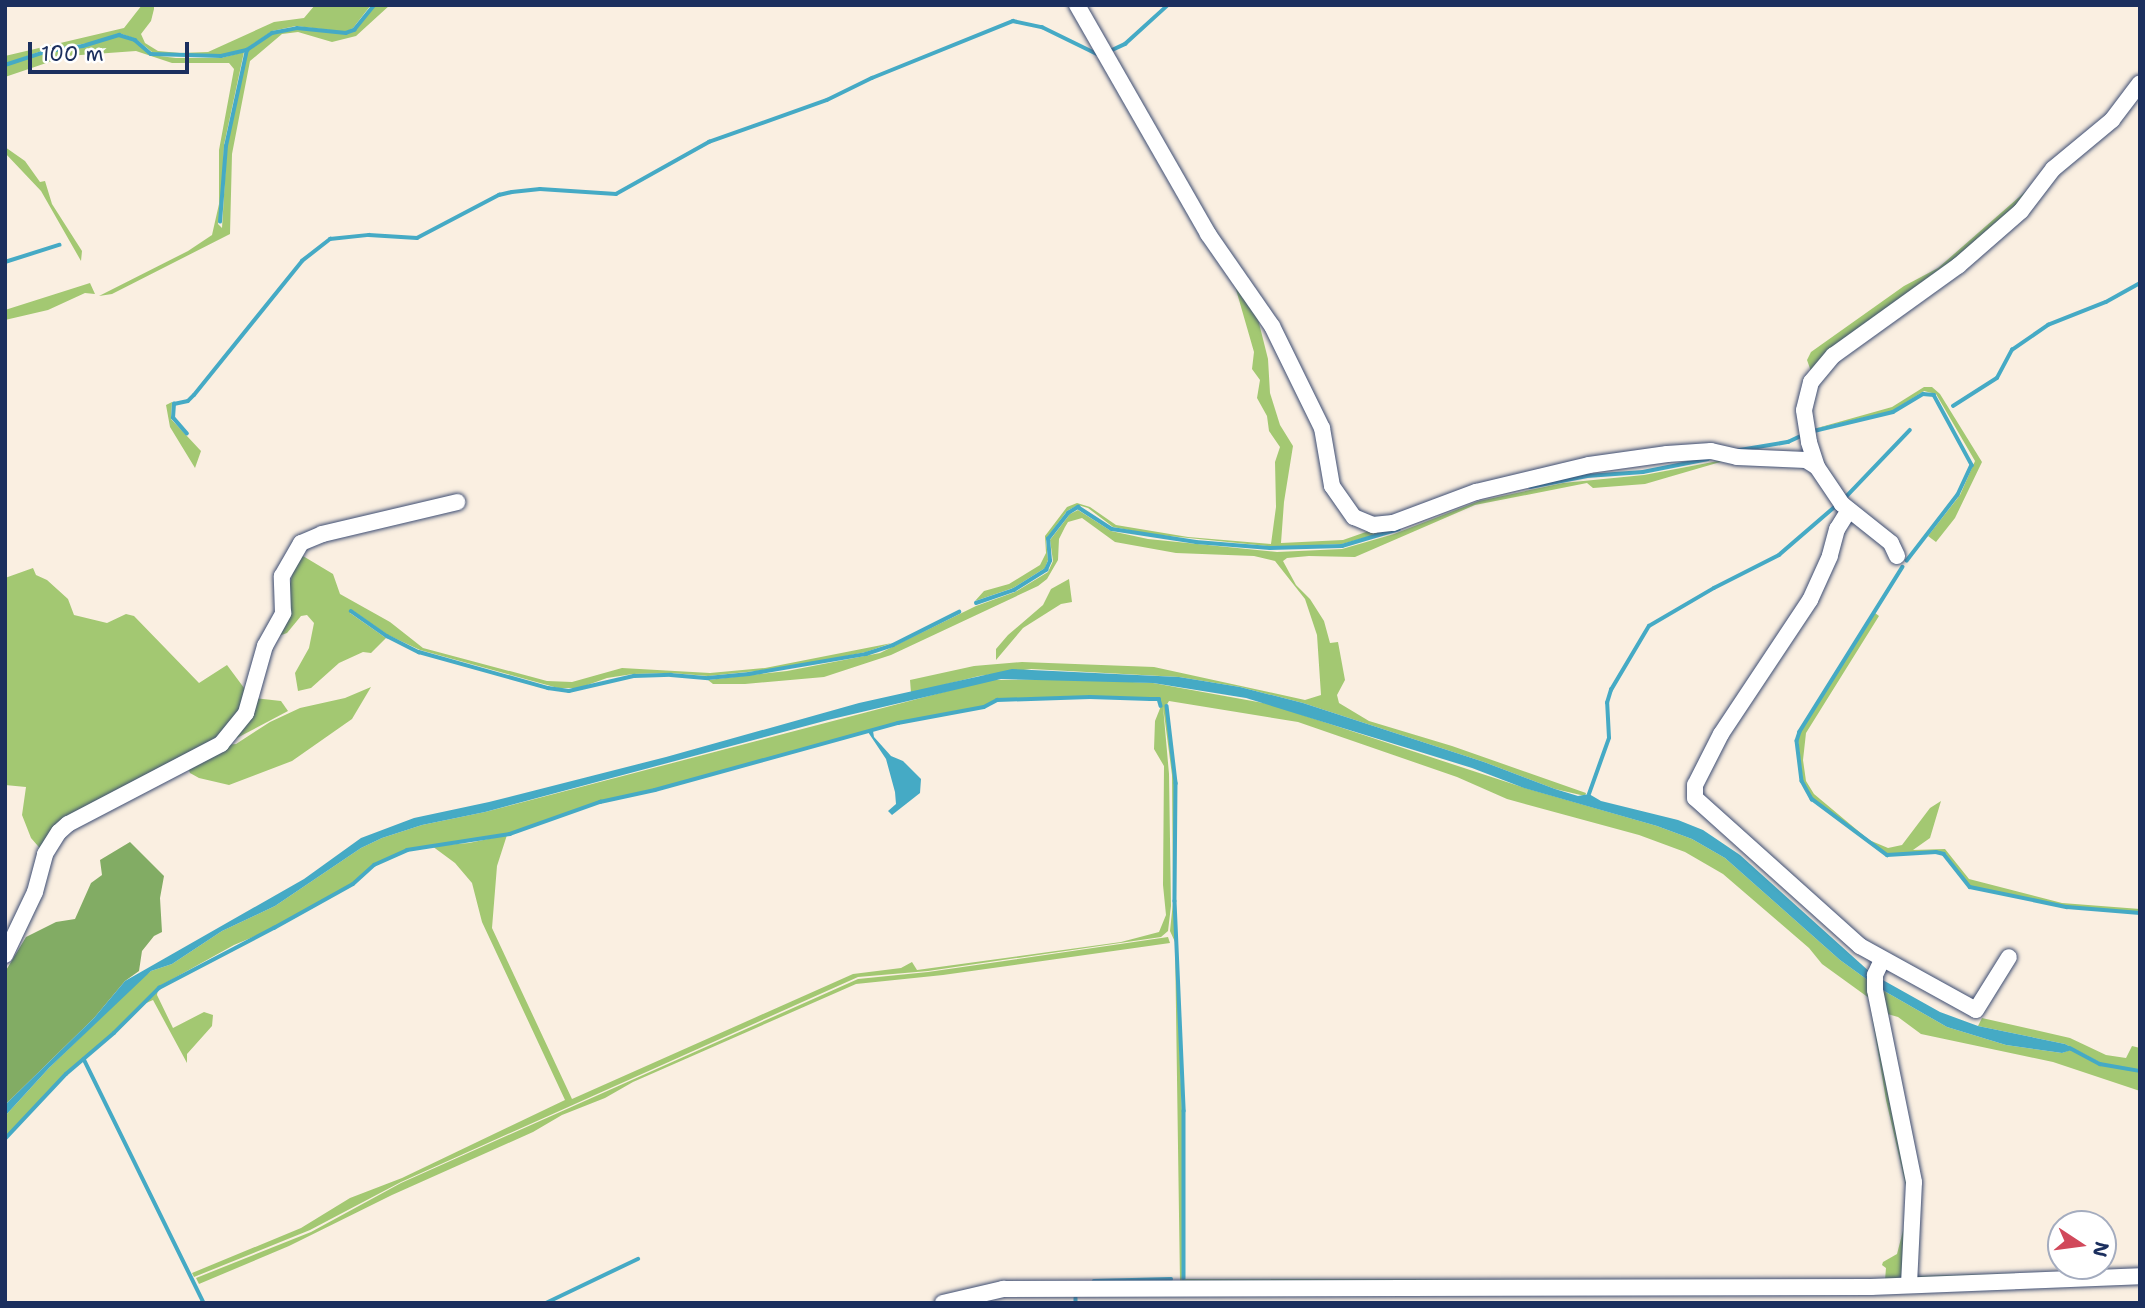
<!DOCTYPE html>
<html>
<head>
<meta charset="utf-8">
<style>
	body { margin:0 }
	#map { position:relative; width:2145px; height:1308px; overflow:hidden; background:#faefe1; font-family:"Shantell Sans",sans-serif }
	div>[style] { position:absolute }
	.green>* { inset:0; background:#a3c872 }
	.forest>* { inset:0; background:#82ac64 }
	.water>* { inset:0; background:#45aac5 }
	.stream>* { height:3.5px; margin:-1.75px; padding:0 1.75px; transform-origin:1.75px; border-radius:1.75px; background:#45aac5 }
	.roads { filter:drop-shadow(0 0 2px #3c4c72) drop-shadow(0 0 2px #3c4c72) }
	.minor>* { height:16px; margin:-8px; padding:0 8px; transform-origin:8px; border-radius:8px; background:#fff }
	span { translate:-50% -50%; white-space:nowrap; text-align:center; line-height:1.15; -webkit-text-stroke:6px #fff; paint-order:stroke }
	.frame { position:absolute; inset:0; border:7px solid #1b2f5e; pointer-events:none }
	.north { position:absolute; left:2047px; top:1210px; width:70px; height:70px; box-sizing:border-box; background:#fff; border:2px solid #a4acbf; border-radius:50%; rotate:103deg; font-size:19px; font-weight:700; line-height:28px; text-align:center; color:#1b2f5e }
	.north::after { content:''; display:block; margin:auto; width:24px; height:32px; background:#d1495b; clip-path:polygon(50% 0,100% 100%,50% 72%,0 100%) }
	.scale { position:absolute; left:28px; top:42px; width:161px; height:32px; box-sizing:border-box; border:4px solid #1b2f5e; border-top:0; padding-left:9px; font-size:21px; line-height:24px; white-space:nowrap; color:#1b2f5e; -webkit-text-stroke:5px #fff; paint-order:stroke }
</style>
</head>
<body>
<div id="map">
	<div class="green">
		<div style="clip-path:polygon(142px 5px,154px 5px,154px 9px,151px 21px,141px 34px,145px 43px,158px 51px,180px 53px,208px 52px,274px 22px,304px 18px,315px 5px,371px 5px,353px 28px,346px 32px,296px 26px,272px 31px,246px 49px,221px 55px,176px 56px,152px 52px,136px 39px,119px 33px,96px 42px,47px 49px,5px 64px,5px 56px,124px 28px)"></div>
		<div style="clip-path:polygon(375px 5px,390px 5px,356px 36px,332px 42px,298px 32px,282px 34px,250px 61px,232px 154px,230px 234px,112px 294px,99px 296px,188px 251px,212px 235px,219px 204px,219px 150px,234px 69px,229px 63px,172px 63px,136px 51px,67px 56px,5px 77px,5px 66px,48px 52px,83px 47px,119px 36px,134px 41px,151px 55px,176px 58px,221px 58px,244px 52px,224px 145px,222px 207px,218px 224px,222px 228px,227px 145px,247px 51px,273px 34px,297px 29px,346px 34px,355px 30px)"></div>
		<div style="clip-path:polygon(5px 147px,25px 161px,40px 182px,45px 181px,52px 204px,82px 251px,81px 261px,41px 191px,5px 153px)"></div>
		<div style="clip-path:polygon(2034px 184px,2020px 209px,1813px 377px,1807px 360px,1811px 352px,1904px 286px,1938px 268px)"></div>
		<div style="clip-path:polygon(90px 283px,95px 294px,85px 293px,48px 310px,5px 320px,5px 310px)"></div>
		<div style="clip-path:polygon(1235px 286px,1254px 303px,1268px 359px,1270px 393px,1280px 425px,1293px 446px,1284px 502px,1281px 543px,1343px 540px,1466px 497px,1586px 469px,1587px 474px,1478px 496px,1392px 530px,1342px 544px,1277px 547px,1149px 534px,1113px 527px,1088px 508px,1078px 505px,1067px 511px,1046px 539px,1048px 560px,1045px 568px,1013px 588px,975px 601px,984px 591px,1009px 584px,1040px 565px,1046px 553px,1045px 536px,1067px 507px,1077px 503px,1090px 507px,1116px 525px,1188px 537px,1271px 544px,1276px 507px,1275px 462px,1280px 447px,1269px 431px,1267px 416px,1257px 398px,1260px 380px,1252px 369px,1254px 352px)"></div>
		<div style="clip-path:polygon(1924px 387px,1932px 387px,1940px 394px,1982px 462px,1955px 518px,1936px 542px,1928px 536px,1960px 495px,1975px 461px,1936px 394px,1924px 391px,1892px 411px,1810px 430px,1892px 407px)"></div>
		<div style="clip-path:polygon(172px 402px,171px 419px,201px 451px,195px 468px,170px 427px,166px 405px)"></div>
		<div style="clip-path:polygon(1734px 458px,1645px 484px,1593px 488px,1587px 483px,1475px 505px,1355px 557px,1309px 556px,1287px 558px,1283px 561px,1296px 585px,1310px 599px,1324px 621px,1330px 643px,1338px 642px,1345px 680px,1337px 695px,1339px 703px,1369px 721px,1452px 746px,1586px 793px,1585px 796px,1555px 789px,1484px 762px,1303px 703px,1240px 687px,1179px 677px,1031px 669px,979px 676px,911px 693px,910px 680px,974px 666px,1022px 662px,1154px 667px,1305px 700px,1321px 695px,1317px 635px,1305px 599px,1275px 561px,1254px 556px,1176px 553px,1115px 542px,1082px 518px,1068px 522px,1065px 527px,1059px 539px,1058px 560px,1047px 579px,1038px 586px,891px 655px,824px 677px,745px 684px,713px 684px,708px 680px,787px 671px,880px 653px,976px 606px,1015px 592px,1048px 572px,1053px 561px,1050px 540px,1070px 514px,1078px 510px,1111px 531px,1148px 539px,1277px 552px,1342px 549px,1394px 534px,1479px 501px,1563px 483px,1644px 475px)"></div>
		<div style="clip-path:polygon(298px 553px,333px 574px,340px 594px,390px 622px,423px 648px,547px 681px,572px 682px,622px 668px,710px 673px,765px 668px,892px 643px,866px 652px,787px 668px,708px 676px,671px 673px,633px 674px,607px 678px,579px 688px,558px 688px,420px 650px,388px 635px,352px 610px,350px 613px,386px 638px,371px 653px,363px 652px,339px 663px,311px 688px,298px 691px,295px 673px,309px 648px,314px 623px,307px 615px,301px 616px,287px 633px,276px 637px)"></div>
		<div style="clip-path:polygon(33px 568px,36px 575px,47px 580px,68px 599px,74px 615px,107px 623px,126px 614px,134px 616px,199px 683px,227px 665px,250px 696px,225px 738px,87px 814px,44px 853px,31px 838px,22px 815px,26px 787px,5px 785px,5px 578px)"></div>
		<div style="clip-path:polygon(1069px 579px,1072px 602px,1061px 604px,1023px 628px,996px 660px,996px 649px,1008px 635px,1043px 605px,1051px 589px)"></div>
		<div style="clip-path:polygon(1875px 613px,1879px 616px,1806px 733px,1803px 760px,1806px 781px,1814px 794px,1869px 840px,1888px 848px,1902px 845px,1930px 808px,1941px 801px,1930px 838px,1913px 850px,1945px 849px,1969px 879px,2062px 903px,2140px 909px,2140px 912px,2067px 906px,1970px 886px,1945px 853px,1936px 851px,1887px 854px,1812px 798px,1803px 781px,1798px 741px,1800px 732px)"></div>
		<div style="clip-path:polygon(evenodd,1069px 679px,1153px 683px,1269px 704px,1525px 788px,1657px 826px,1692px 839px,1725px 858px,1840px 960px,1869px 981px,1885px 1069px,1913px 1191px,1913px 1216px,1903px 1279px,1869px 1284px,1180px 1283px,1175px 942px,1170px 931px,1173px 902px,1172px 775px,1163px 706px,1169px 774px,1171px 906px,1168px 931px,1161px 937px,928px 971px,858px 977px,401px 1182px,310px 1230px,194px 1277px,192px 1273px,301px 1228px,350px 1198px,402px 1178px,565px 1100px,482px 922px,472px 883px,455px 863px,432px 846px,469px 843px,507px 835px,497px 866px,492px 928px,572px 1099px,853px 974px,901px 968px,912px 962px,917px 970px,1121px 942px,1159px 932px,1166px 915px,1163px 885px,1164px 766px,1154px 749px,1155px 721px,1161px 706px,1159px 699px,1150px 698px,1090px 696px,996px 699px,984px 706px,898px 722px,655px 790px,600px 801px,510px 833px,407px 850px,374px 865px,353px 883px,274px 928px,234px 945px,158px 987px,113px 1033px,65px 1074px,5px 1138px,5px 1116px,49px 1068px,141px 979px,151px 971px,172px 964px,222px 931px,275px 906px,361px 848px,382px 838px,422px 825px,485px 812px,990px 680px,1069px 679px,1169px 701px,1298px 722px,1457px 777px,1507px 799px,1639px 835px,1685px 852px,1723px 874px,1809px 948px,1822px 964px,1869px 998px,1886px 1100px,1908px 1195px,1906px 1219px,1897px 1254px,1883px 1262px,1882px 1265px,1886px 1268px,1885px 1280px,1183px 1279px,1182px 1111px,1174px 902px,1175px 783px,1166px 706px,1169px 701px)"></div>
		<div style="clip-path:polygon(371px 687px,352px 719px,292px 761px,229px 785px,199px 778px,190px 773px,187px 766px,226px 745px,236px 744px,270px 722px,300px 708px,345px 698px)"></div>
		<div style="clip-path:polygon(254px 698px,281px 701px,288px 711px,235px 739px)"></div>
		<div style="clip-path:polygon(1168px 937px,1170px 943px,943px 975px,856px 984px,633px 1082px,605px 1098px,562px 1115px,533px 1132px,392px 1195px,289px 1246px,199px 1284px,196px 1278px,311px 1232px,401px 1183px,858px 979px,928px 972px)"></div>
		<div style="clip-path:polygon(1878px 981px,1879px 988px,1947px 1027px,2006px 1045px,2062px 1053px,2073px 1049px,2100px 1065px,2140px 1072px,2140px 1091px,2053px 1062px,1921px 1034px,1898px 1017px,1884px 1013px,1917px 1167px,1920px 1207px,1914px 1255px,1917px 1276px,2140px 1270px,2140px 1273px,1917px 1281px,1912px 1274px,1912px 1264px,1918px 1187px,1879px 1001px)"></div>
		<div style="clip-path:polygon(158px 989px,157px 995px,173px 1028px,204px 1012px,213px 1015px,212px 1026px,187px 1054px,187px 1063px,153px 1000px,144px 1004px)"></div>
		<div style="clip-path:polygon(1982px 1018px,2070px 1038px,2106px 1055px,2126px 1058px,2132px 1046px,2140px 1048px,2140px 1070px,2101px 1063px,2065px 1044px,1978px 1026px)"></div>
	</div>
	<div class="forest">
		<div style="clip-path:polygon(130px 842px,164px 876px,160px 898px,162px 932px,154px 936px,142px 951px,139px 971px,125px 981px,94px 1018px,5px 1105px,5px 972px,26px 937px,56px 922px,75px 919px,91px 883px,102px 875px,100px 860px)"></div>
	</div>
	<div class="water">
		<div style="clip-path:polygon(1012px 669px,1179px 677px,1240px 687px,1303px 703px,1484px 762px,1555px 789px,1578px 796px,1589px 794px,1601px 801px,1678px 820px,1703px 830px,1740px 855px,1871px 973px,1869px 981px,1840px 960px,1725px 858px,1692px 839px,1657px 826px,1524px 788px,1472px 768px,1246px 698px,1153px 683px,1001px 679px,828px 720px,485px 812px,422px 825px,382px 838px,361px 848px,275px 906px,222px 931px,172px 964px,151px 971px,49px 1068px,5px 1116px,5px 1105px,94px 1018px,125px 981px,304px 879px,361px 838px,414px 818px,489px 802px,666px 757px,859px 703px)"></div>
		<div style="clip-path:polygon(873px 731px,874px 737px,891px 756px,903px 761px,921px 779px,920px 793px,892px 815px,888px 811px,896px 804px,895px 792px,886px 759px,868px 732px)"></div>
		<div style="clip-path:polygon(1881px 979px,1940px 1012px,1978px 1026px,2065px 1044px,2075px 1049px,2062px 1053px,2006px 1045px,1947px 1027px,1879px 988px)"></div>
	</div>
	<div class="stream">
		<div style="left:1110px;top:51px;width:17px;rotate:-25deg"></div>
		<div style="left:1125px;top:44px;width:58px;rotate:-42.2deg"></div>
		<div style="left:5px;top:65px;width:45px;rotate:-18deg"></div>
		<div style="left:48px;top:51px;width:35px;rotate:-8deg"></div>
		<div style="left:83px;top:46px;width:38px;rotate:-17deg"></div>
		<div style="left:119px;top:35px;width:17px;rotate:17deg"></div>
		<div style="left:135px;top:40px;width:21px;rotate:41deg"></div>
		<div style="left:151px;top:54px;width:70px;rotate:1.6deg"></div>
		<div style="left:221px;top:56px;width:27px;rotate:-13deg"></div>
		<div style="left:247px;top:50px;width:30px;rotate:-34deg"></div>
		<div style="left:272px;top:33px;width:25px;rotate:-11deg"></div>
		<div style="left:297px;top:28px;width:49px;rotate:5.8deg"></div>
		<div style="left:346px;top:33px;width:9px;rotate:-21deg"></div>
		<div style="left:354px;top:30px;width:32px;rotate:-51deg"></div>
		<div style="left:220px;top:222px;width:76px;rotate:-85.5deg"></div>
		<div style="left:226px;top:146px;width:98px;rotate:-77.7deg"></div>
		<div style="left:5px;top:262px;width:57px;rotate:-17.5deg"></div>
		<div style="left:1953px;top:406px;width:52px;rotate:-32.5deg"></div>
		<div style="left:1997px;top:378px;width:32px;rotate:-62deg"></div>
		<div style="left:2012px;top:350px;width:44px;rotate:-34.8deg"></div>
		<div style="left:2048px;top:325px;width:62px;rotate:-21.6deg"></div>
		<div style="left:2106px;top:302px;width:39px;rotate:-29deg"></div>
		<div style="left:1814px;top:431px;width:81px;rotate:-13.5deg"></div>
		<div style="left:1893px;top:412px;width:35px;rotate:-31deg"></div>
		<div style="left:1923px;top:394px;width:11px;rotate:5deg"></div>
		<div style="left:1934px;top:395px;width:80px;rotate:61.5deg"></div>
		<div style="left:1972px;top:465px;width:33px;rotate:115deg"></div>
		<div style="left:1958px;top:495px;width:83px;rotate:127.7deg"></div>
		<div style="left:187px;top:434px;width:21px;rotate:-131deg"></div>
		<div style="left:173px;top:418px;width:14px;rotate:-86deg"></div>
		<div style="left:174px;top:404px;width:14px;rotate:-12deg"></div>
		<div style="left:188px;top:401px;width:8px;rotate:-45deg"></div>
		<div style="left:194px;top:395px;width:172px;rotate:-51.1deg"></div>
		<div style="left:302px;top:261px;width:36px;rotate:-38deg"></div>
		<div style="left:330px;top:239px;width:39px;rotate:-6deg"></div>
		<div style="left:369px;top:235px;width:48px;rotate:3.6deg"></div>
		<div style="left:417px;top:238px;width:93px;rotate:-27.7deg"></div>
		<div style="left:499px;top:195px;width:13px;rotate:-13deg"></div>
		<div style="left:512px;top:192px;width:28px;rotate:-6deg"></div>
		<div style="left:540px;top:189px;width:76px;rotate:3.8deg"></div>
		<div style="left:616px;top:194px;width:107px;rotate:-29.2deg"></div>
		<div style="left:709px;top:142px;width:125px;rotate:-19.6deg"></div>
		<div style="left:827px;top:100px;width:50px;rotate:-26.1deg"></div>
		<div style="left:872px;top:78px;width:152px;rotate:-22deg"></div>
		<div style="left:1013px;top:21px;width:30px;rotate:12deg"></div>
		<div style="left:1042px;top:27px;width:61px;rotate:26.1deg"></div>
		<div style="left:1740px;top:450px;width:49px;rotate:-9.5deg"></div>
		<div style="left:1788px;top:442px;width:17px;rotate:-25deg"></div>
		<div style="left:1530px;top:487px;width:58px;rotate:-10.9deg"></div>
		<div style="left:1587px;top:476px;width:56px;rotate:-4.1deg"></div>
		<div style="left:1643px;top:472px;width:66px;rotate:-11.3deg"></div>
		<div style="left:1844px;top:499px;width:95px;rotate:-46.3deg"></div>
		<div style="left:1903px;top:567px;width:195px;rotate:122deg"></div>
		<div style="left:1800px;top:732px;width:9px;rotate:108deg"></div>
		<div style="left:1797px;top:741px;width:40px;rotate:82.9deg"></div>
		<div style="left:1802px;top:781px;width:21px;rotate:61deg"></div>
		<div style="left:1812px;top:799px;width:94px;rotate:36.7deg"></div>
		<div style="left:1887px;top:855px;width:49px;rotate:-3.5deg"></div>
		<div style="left:1936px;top:852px;width:8px;rotate:14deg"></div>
		<div style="left:1944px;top:854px;width:42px;rotate:51.8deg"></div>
		<div style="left:1970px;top:887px;width:99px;rotate:11.7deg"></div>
		<div style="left:2067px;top:907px;width:73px;rotate:4.7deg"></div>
		<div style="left:976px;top:603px;width:40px;rotate:-18.9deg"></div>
		<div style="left:1014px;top:590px;width:38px;rotate:-32deg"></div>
		<div style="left:1046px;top:570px;width:10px;rotate:-66deg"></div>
		<div style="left:1050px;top:561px;width:22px;rotate:-95deg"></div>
		<div style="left:1048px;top:539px;width:33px;rotate:-52deg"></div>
		<div style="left:1068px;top:513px;width:12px;rotate:-31deg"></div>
		<div style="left:1078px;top:507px;width:40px;rotate:32.9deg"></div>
		<div style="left:1112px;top:529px;width:85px;rotate:8.8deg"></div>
		<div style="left:1196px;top:542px;width:74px;rotate:4.6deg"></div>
		<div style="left:1270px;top:548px;width:72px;rotate:-1.6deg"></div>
		<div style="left:1342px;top:546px;width:59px;rotate:-16.6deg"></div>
		<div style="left:351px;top:611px;width:44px;rotate:34.8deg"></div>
		<div style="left:387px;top:636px;width:36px;rotate:27deg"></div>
		<div style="left:419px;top:652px;width:134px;rotate:15.6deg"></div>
		<div style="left:548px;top:688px;width:21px;rotate:8deg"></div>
		<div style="left:569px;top:691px;width:67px;rotate:-13deg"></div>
		<div style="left:634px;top:676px;width:37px;rotate:-2deg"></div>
		<div style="left:671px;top:675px;width:37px;rotate:5deg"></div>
		<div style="left:708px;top:678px;width:41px;rotate:-5.6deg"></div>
		<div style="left:749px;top:674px;width:119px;rotate:-9.7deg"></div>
		<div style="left:866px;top:654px;width:28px;rotate:-18deg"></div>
		<div style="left:893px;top:645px;width:74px;rotate:-26.6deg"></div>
		<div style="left:1167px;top:706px;width:78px;rotate:83.3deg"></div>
		<div style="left:1176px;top:783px;width:118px;rotate:90.5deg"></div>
		<div style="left:1175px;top:901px;width:210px;rotate:87.5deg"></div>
		<div style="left:1184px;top:1111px;width:167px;rotate:90deg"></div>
		<div style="left:1589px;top:794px;width:59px;rotate:-70.3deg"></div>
		<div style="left:1609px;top:738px;width:35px;rotate:-93deg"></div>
		<div style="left:1607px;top:703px;width:14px;rotate:-73deg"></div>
		<div style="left:1611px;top:690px;width:74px;rotate:-59.3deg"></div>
		<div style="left:1649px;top:626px;width:75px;rotate:-30.3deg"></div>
		<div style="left:1714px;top:588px;width:73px;rotate:-26.9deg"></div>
		<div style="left:1779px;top:555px;width:77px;rotate:-40.8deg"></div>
		<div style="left:2070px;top:1048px;width:34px;rotate:28deg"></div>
		<div style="left:2100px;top:1064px;width:41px;rotate:9.9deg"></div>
		<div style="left:84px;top:1059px;width:272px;rotate:63.8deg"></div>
		<div style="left:5px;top:1139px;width:89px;rotate:-46.8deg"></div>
		<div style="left:66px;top:1074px;width:63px;rotate:-40.5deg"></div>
		<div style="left:114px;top:1033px;width:64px;rotate:-45deg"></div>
		<div style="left:159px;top:988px;width:130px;rotate:-27.6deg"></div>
		<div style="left:274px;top:928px;width:90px;rotate:-29.1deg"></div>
		<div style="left:353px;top:884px;width:28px;rotate:-42deg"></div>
		<div style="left:374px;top:865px;width:36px;rotate:-24deg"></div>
		<div style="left:407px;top:850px;width:104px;rotate:-8.8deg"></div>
		<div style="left:510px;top:834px;width:96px;rotate:-19.6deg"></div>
		<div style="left:600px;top:802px;width:56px;rotate:-12.3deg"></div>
		<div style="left:655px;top:790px;width:252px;rotate:-15.4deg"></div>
		<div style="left:898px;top:723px;width:87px;rotate:-10.5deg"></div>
		<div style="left:984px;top:707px;width:15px;rotate:-28deg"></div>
		<div style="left:997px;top:700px;width:93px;rotate:-1.8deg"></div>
		<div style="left:1090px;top:697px;width:60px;rotate:1.9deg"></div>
		<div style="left:1150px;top:699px;width:9px"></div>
		<div style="left:1159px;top:699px;width:7px;rotate:74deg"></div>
		<div style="left:1094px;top:1281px;width:77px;rotate:-1.5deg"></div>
		<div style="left:1076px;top:1298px;width:5px;rotate:90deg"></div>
		<div style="left:546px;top:1303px;width:102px;rotate:-25.6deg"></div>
	</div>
	<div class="roads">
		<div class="minor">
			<div style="left:1077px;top:5px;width:264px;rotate:60.2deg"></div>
			<div style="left:1208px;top:234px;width:112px;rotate:55.2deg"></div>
			<div style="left:1272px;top:326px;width:114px;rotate:63.9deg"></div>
			<div style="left:1322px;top:428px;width:59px;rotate:80.2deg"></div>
			<div style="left:1332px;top:486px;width:38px;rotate:55deg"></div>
			<div style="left:1354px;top:517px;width:21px;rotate:23deg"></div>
			<div style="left:1373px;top:525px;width:20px;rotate:-6deg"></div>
			<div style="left:1393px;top:523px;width:89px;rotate:-20.5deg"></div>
			<div style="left:1476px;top:492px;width:116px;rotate:-13.4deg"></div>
			<div style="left:1589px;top:465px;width:79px;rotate:-8deg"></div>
			<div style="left:1667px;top:454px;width:44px;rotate:-3.9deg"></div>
			<div style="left:1711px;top:451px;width:27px;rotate:13deg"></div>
			<div style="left:1737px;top:457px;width:69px;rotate:2.5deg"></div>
			<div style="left:1806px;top:460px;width:13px;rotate:32deg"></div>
			<div style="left:1849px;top:510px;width:22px;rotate:122deg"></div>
			<div style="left:1837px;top:529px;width:28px;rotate:105deg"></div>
			<div style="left:1830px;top:556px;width:48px;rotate:114.4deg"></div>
			<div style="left:1810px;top:600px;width:161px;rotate:123.6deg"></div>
			<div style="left:1721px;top:734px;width:57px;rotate:117deg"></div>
			<div style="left:1695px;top:785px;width:13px;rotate:90deg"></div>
			<div style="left:1695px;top:798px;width:222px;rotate:41.9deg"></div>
			<div style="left:1860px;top:946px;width:132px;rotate:28.9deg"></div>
			<div style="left:1976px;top:1010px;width:62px;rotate:-58.1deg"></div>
			<div style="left:1897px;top:556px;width:14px;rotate:-115deg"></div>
			<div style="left:1891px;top:543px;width:63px;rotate:-141.5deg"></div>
			<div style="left:1842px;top:504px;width:45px;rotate:-124deg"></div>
			<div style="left:1817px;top:467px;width:26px;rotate:-108deg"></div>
			<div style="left:1809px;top:442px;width:32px;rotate:-99deg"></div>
			<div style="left:1804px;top:410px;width:29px;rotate:-76deg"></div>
			<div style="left:1811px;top:382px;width:35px;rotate:-50deg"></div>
			<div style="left:1834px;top:355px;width:153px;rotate:-35.7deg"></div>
			<div style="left:1958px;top:266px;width:84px;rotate:-41.1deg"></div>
			<div style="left:2021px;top:211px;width:53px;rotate:-52.7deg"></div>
			<div style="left:2053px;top:169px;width:77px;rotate:-39.7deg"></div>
			<div style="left:2112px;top:120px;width:46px;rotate:-52.9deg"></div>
			<div style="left:5px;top:955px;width:70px;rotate:-64.5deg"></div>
			<div style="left:35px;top:892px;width:39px;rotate:-75deg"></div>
			<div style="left:45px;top:854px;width:26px;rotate:-58deg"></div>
			<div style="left:59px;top:832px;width:12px;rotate:-42deg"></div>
			<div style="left:68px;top:824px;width:173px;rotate:-27.6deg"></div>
			<div style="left:221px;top:744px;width:40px;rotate:-51deg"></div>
			<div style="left:246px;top:713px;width:70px;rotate:-74.2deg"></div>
			<div style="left:265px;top:646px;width:38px;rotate:-61deg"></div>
			<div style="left:283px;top:613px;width:37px;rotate:-92deg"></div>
			<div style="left:282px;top:576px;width:38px;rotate:-60deg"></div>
			<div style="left:301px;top:543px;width:23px;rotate:-23deg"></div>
			<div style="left:322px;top:534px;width:139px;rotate:-13.3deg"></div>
			<div style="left:1882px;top:960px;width:17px;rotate:115deg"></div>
			<div style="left:1875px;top:975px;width:15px;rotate:90deg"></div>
			<div style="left:1875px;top:990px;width:196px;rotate:78.5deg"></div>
			<div style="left:1914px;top:1182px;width:103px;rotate:92.8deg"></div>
			<div style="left:943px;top:1303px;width:62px;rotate:-13.1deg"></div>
			<div style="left:1003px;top:1289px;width:868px;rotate:-0.13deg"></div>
			<div style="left:1871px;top:1287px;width:269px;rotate:-2.3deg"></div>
		</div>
	</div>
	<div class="frame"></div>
	<div class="north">N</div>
	<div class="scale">100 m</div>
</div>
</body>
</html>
